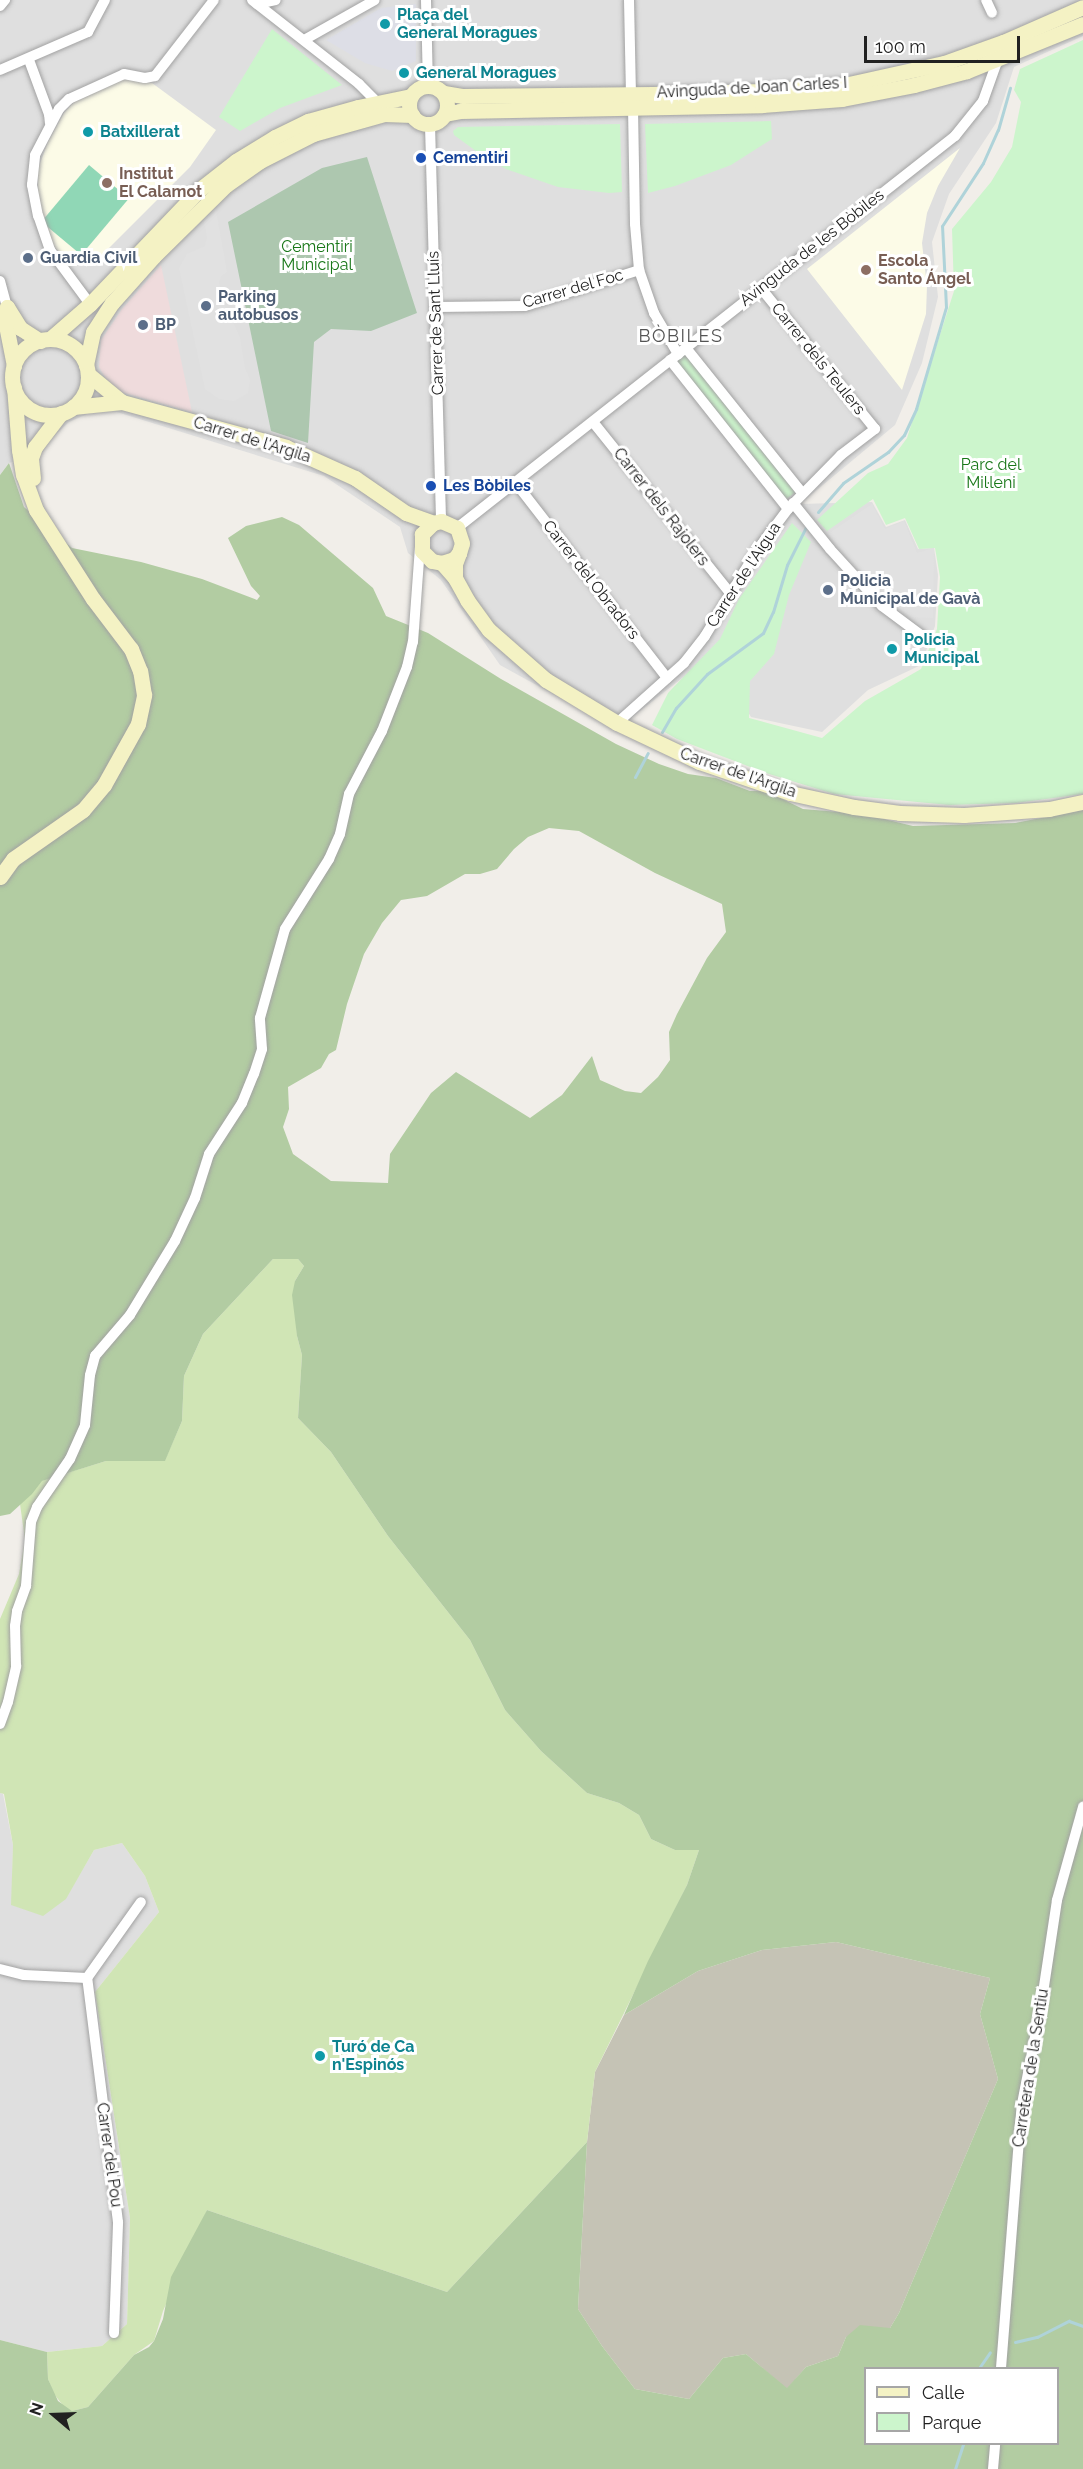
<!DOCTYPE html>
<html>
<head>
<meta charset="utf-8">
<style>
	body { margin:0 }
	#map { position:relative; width:1083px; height:2469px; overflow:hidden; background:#f1eee9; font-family:Raleway,sans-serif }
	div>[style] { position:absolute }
	.residential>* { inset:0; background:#dfdfdf }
	.commercial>* { inset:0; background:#efdbdc }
	.education>* { inset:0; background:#fcfbe7 }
	.construction>* { inset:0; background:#c5c3b5 }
	.grass>* { inset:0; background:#d0e5b5 }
	.forest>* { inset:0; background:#b2cca2 }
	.cemetery>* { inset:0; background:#adc7af }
	.park>* { inset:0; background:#ccf5cc; transform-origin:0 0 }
	.pitch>* { inset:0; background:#90d7b6; transform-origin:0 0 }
	.parking>* { inset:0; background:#e1e1e1 }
	.plaza>* { inset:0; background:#dddee6 }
	.stream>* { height:3px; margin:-1.5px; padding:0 1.5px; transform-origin:1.5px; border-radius:1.5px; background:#afd3d9 }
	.roads { filter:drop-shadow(0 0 2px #a2a2a2) drop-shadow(0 0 2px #a2a2a2) }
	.street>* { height:10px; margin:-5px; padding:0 5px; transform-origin:5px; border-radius:5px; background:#fff }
	.secondary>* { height:15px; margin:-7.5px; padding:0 7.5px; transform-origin:7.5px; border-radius:7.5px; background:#f4f2c4 }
	.secondary>.ring { margin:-7.5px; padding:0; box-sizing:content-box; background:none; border:15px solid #f4f2c4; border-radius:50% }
	.dots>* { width:16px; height:16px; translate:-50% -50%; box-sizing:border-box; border:3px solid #fff; border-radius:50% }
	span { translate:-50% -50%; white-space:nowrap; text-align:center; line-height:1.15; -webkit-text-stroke:6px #fff; paint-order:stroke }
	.culture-label { font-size:16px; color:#0d838f; font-weight:700 }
	.left { translate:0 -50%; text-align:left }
	.street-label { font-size:16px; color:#212121 }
	.transit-label { font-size:16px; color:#164399; font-weight:700 }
	.education-label { font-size:16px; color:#785e54; font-weight:700 }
	.park-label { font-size:16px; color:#187718 }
	.service-label { font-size:16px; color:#4e5e75; font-weight:700 }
	.neighbourhood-label { font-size:18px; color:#545454; letter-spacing:1.5px }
	.legend { position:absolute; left:864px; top:2367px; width:195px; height:78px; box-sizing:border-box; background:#fff; border:2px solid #a6a6a6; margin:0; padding:8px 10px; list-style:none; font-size:18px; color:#212121 }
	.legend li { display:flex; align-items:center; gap:12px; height:30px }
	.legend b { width:30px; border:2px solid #a6a6a6 }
	.north { position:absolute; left:24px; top:2385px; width:60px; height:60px; -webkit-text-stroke:4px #fff; paint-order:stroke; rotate:289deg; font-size:16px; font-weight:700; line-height:24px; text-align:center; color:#212121 }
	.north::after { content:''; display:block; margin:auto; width:21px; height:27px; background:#212121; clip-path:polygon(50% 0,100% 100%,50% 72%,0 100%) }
	.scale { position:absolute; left:864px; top:36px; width:156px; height:27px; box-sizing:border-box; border:3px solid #212121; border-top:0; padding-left:8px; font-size:18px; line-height:21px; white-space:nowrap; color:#212121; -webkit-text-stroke:4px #fff; paint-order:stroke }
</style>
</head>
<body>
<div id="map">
	<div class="residential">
		<div style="clip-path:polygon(0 0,1083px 0,1083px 36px,1014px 67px,996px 123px,949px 194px,932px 242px,938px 297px,922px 363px,895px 425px,800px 504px,872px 502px,886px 527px,905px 520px,918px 549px,934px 548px,938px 575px,935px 626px,921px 665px,868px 690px,822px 732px,751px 717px,713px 654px,617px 729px,500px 665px,441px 580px,408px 553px,400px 527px,324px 476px,107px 409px,92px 412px,69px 422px,52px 438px,41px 454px,9px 463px,0 475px)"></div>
		<div style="clip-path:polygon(0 1793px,3px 1794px,13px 1845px,12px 1905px,66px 1898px,94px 1850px,122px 1843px,145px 1876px,159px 1912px,95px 1992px,130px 2218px,127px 2324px,102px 2346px,47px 2352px,0 2340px)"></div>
	</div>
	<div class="commercial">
		<div style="clip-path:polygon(161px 265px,192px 412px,121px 392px,106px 379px,99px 367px,101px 340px,122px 309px)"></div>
	</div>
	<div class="education">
		<div style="clip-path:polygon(125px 78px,152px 83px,216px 130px,190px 167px,93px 264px,83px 257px,61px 254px,53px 246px,38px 209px,38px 169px,48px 142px,64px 113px,76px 100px)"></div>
		<div style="clip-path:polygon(960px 148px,938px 186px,927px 213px,922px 243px,927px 286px,926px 314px,902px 390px,807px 269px)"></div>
	</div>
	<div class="construction">
		<div style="clip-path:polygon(836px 1942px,990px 1978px,980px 2014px,998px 2079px,899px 2313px,890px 2328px,846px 2337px,838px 2356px,806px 2367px,787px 2389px,746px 2354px,723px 2358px,689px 2399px,635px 2389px,602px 2346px,578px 2309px,587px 2142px,595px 2072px,624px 2015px,698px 1971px,762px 1950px)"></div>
	</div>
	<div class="grass">
		<div style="clip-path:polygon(291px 1258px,298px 1259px,304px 1266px,295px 1281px,297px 1336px,302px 1355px,298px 1418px,331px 1452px,388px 1536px,470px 1640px,505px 1710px,541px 1751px,587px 1793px,619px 1803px,639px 1815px,651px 1839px,675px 1850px,699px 1850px,687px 1885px,595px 2072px,587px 2142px,447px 2292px,207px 2210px,163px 2311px,154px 2341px,134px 2355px,88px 2407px,72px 2411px,65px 2408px,54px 2394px,48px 2379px,47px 2352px,102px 2346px,127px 2324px,130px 2218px,95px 1992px,159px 1912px,145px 1876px,122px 1843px,94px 1850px,66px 1899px,43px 1916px,11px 1905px,13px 1845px,4px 1794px,0 1793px,0 1619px,19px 1574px,25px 1540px,20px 1504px,41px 1481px,106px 1461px,165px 1460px,182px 1421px,184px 1376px,203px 1334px,273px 1259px)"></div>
	</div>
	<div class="forest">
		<div style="clip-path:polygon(evenodd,9px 463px,24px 507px,72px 548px,141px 562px,202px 579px,257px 600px,260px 596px,251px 586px,228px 538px,246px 526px,282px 517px,299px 525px,373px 588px,386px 616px,428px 633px,501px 679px,616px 744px,659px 764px,688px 774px,716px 778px,750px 791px,766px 791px,803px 809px,863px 814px,913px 826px,1015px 823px,1083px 810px,1083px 2469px,0 2469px,0 2340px,47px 2352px,48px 2379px,58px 2401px,72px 2411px,88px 2407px,134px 2355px,149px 2347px,154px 2341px,163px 2319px,171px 2277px,207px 2210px,447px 2292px,587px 2142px,578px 2309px,602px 2346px,635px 2389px,689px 2399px,723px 2358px,746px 2354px,787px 2388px,806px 2367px,838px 2356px,846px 2337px,860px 2325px,890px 2328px,899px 2313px,998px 2079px,980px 2014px,990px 1978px,836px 1942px,762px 1950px,698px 1971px,624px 2015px,648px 1961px,687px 1885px,699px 1850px,675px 1850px,651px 1839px,639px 1815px,619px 1803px,587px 1793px,541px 1751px,505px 1710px,470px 1640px,388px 1536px,331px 1452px,298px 1418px,302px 1355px,297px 1336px,292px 1295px,295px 1281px,304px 1266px,298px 1259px,273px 1259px,203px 1334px,184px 1376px,182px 1421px,165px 1461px,106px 1461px,42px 1481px,32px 1494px,10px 1514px,0 1516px,0 475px,9px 463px,549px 828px,579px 831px,655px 873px,722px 904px,726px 932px,707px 958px,677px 1014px,669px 1032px,670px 1060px,658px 1077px,641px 1093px,625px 1091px,600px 1080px,592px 1056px,562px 1095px,530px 1118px,456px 1072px,431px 1093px,390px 1154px,388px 1183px,331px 1181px,293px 1154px,283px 1127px,289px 1109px,288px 1087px,321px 1068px,329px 1054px,336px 1050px,347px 1004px,364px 954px,382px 923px,401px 900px,427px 896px,465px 874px,480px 874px,497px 869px,514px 849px,528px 837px,549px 828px,9px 463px,866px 2368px,1058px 2368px,1058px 2444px,866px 2444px,866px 2368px)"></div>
	</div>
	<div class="cemetery">
		<div style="clip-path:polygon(367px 157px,417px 313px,371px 331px,331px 329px,314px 342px,308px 443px,271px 431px,228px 222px,322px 168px)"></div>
	</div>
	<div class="park">
		<div style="clip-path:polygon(272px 29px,342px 85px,280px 108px,240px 131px,219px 117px)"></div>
		<div style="clip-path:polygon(1083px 40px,1083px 794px,1016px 803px,949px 805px,834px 794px,766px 773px,677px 739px,652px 725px,668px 693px,720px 639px,739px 599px,792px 523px,811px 542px,789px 595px,774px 654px,750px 681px,749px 718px,822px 738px,865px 701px,921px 669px,937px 629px,940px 577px,935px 548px,919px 549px,905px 518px,886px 525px,873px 499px,827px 531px,817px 520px,868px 473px,888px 464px,907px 438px,954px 291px,952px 229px,991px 182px,1012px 147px,1021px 102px,1014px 90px,1020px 69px)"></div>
		<div style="clip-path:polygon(771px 121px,772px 139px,731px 165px,675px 186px,648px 193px,645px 124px)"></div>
		<div style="clip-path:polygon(620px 124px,622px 192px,609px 193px,558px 187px,506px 169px,480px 154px,454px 135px,453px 131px,458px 127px)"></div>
		<div style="left:686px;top:353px;width:177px;height:14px;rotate:52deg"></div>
	</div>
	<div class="pitch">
		<div style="left:89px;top:165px;width:52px;height:74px;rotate:40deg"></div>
	</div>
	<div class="parking">
		<div style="clip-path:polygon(215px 205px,227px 272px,221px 276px,219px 283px,223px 302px,240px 337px,245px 368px,250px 380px,248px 393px,234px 401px,219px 399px,205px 389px,179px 268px,187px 254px,205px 246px,207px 237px,203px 216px)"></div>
		<div style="clip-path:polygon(872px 504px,885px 529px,904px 521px,917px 553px,934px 548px,933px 618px,911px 617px,879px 592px,828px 534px)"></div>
	</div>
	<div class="plaza">
		<div style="clip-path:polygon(416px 4px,416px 61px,392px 71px,365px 63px,326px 40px,381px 8px)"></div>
	</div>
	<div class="stream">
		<div style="left:818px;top:512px;width:38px;rotate:-49deg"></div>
		<div style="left:843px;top:483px;width:55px;rotate:-34.6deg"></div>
		<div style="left:888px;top:452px;width:23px;rotate:-47deg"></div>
		<div style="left:904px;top:435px;width:29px;rotate:-65deg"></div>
		<div style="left:916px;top:409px;width:106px;rotate:-73.6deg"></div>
		<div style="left:946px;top:307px;width:81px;rotate:-92.8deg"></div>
		<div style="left:942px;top:226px;width:75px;rotate:-56.9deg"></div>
		<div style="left:983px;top:163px;width:36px;rotate:-66deg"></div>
		<div style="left:998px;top:130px;width:44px;rotate:-74.1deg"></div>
		<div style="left:662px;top:732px;width:28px;rotate:-60deg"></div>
		<div style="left:676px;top:708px;width:46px;rotate:-47.6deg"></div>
		<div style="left:707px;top:674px;width:69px;rotate:-36.2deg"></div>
		<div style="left:763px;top:633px;width:23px;rotate:-65deg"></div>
		<div style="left:773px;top:612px;width:49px;rotate:-73.4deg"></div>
		<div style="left:787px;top:565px;width:42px;rotate:-63.4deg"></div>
		<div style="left:635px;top:777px;width:27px;rotate:-62deg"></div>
		<div style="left:1015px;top:2342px;width:23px;rotate:-13deg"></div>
		<div style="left:1037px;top:2337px;width:36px;rotate:-27deg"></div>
		<div style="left:1069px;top:2321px;width:15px;rotate:20deg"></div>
		<div style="left:979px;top:2368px;width:19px;rotate:-55deg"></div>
		<div style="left:955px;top:2469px;width:26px;rotate:-72deg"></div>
	</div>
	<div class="roads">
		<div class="street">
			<div style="left:252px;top:0;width:136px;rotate:38.1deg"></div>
			<div style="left:359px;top:84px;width:25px;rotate:45deg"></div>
			<div style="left:426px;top:0;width:85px;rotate:88.7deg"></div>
			<div style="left:629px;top:0;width:94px;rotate:88.8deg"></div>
			<div style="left:986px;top:0;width:14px;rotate:65deg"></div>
			<div style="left:257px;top:4px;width:19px;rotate:-12deg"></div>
			<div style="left:0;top:6px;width:8px;rotate:-50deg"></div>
			<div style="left:304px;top:40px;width:81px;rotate:-29.4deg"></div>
			<div style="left:29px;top:60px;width:58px;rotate:69.7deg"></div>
			<div style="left:49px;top:114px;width:9px;rotate:84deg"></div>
			<div style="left:0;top:70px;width:96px;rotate:-23.4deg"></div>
			<div style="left:88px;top:32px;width:36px;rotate:-62deg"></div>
			<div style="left:633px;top:108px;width:116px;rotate:89deg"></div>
			<div style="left:635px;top:224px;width:46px;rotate:85deg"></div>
			<div style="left:639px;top:270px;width:46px;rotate:70.8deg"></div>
			<div style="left:654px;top:313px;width:48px;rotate:59.7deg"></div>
			<div style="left:430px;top:125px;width:396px;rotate:88.4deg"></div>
			<div style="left:0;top:281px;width:27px;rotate:75deg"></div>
			<div style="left:90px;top:304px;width:67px;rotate:-126.5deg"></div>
			<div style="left:50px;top:250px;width:36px;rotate:-109deg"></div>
			<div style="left:38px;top:216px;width:32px;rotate:-101deg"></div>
			<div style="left:32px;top:185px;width:30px;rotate:-84deg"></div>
			<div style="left:35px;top:155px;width:52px;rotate:-62.4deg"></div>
			<div style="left:59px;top:109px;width:14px;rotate:-45deg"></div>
			<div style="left:69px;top:99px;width:60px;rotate:-24.4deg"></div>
			<div style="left:124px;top:74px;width:21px;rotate:11deg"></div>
			<div style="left:145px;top:78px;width:10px;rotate:-11deg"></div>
			<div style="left:155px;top:76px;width:96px;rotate:-52.2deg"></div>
			<div style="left:435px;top:307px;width:90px;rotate:-0.6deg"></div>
			<div style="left:525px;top:306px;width:120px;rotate:-17.5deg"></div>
			<div style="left:686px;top:348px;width:186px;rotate:51.3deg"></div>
			<div style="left:670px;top:360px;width:190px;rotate:51.6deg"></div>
			<div style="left:593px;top:422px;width:219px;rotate:51.3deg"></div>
			<div style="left:515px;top:482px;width:248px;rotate:52.2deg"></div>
			<div style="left:793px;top:503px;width:59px;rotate:51.2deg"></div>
			<div style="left:830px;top:549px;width:77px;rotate:47.6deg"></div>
			<div style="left:882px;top:606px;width:49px;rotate:36.6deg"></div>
			<div style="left:457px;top:528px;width:634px;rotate:-38.21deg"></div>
			<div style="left:955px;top:136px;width:45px;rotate:-51.3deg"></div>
			<div style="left:983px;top:101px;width:45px;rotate:-70.3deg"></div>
			<div style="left:617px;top:723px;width:90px;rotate:-41.8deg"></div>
			<div style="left:684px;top:663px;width:34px;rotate:-52deg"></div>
			<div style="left:705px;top:636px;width:102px;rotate:-58.7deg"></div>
			<div style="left:758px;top:549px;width:50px;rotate:-53.1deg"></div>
			<div style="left:788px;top:509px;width:76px;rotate:-45.5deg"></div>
			<div style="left:841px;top:455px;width:43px;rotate:-37.4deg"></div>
			<div style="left:875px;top:429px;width:181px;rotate:-129deg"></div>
			<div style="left:0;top:1724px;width:23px;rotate:-70deg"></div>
			<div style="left:8px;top:1702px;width:37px;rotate:-77deg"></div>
			<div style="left:16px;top:1666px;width:40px;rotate:-91.4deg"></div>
			<div style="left:15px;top:1626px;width:15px;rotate:-82deg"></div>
			<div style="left:17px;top:1611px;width:27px;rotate:-70deg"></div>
			<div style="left:26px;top:1586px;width:64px;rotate:-85.5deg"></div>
			<div style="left:31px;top:1522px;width:16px;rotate:-68deg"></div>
			<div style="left:37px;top:1507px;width:58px;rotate:-55.5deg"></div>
			<div style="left:70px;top:1459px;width:37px;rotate:-66deg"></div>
			<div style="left:85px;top:1425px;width:50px;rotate:-84.3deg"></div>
			<div style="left:90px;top:1375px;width:20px;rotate:-75deg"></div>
			<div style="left:95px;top:1356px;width:54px;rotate:-49.5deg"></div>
			<div style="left:130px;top:1315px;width:87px;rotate:-58.7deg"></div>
			<div style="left:175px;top:1241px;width:47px;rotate:-65.1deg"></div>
			<div style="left:195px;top:1198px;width:46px;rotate:-72.3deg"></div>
			<div style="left:209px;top:1154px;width:61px;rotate:-57.1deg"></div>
			<div style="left:242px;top:1103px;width:31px;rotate:-68deg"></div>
			<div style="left:254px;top:1074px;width:26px;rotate:-72deg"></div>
			<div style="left:262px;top:1049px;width:31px;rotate:-94deg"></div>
			<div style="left:260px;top:1018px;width:92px;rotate:-74.3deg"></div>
			<div style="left:285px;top:929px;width:83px;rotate:-57.8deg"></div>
			<div style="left:329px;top:859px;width:27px;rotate:-66deg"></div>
			<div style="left:340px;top:834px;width:41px;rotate:-77.3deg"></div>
			<div style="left:349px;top:794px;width:71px;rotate:-62.4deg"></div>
			<div style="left:382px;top:731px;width:69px;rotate:-68.7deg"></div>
			<div style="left:407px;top:667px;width:26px;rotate:-77deg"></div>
			<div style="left:413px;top:642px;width:96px;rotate:-85.8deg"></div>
			<div style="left:0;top:1969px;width:25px;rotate:14deg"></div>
			<div style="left:24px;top:1975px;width:63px;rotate:2.7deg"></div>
			<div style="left:114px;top:2333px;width:111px;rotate:-87.9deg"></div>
			<div style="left:118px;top:2222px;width:246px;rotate:-97.2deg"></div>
			<div style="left:87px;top:1978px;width:93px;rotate:-54.6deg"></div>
			<div style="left:1001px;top:2368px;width:265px;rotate:-85.5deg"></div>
			<div style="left:1022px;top:2104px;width:100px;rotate:-79deg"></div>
			<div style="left:1041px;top:2006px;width:107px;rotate:-81.4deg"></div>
			<div style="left:1057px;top:1900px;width:97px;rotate:-74.4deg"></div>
			<div style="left:993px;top:2469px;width:25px;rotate:-85deg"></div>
		</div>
		<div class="secondary">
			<div class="ring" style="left:409px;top:86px;width:23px;height:23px"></div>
			<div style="left:444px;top:93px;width:18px;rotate:9deg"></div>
			<div style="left:462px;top:96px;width:191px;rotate:-0.6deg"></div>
			<div style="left:653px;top:94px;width:110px;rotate:-1.6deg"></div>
			<div style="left:763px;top:91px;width:81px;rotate:-4.2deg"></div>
			<div style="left:844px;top:85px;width:102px;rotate:-12.4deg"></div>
			<div style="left:944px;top:63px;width:63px;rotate:-19.6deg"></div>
			<div style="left:1003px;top:42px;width:87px;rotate:-23.6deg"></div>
			<div style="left:445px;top:114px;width:15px;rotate:-11deg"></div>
			<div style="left:460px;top:111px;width:302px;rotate:-1.1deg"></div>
			<div style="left:762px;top:105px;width:80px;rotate:-4.3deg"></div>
			<div style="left:842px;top:99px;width:73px;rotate:-11deg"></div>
			<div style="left:914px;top:85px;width:55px;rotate:-14.8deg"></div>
			<div style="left:967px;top:71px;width:125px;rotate:-22.1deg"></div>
			<div style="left:7px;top:307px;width:13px;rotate:99deg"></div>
			<div style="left:5px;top:320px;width:47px;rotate:78.9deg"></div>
			<div style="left:7px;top:307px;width:25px;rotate:58deg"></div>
			<div style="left:20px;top:328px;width:24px;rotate:33deg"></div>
			<div style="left:50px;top:339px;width:53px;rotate:-41.2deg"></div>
			<div style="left:90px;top:304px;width:158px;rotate:-46.3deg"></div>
			<div style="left:199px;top:190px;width:47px;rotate:-38.1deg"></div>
			<div style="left:236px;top:161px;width:46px;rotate:-31.6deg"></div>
			<div style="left:275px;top:137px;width:37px;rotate:-26deg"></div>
			<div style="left:308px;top:121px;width:52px;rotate:-15.6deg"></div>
			<div style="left:358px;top:107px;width:54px;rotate:-11.7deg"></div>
			<div class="ring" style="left:12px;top:339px;width:61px;height:61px"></div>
			<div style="left:86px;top:365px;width:34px;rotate:-78deg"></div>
			<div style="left:93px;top:332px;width:35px;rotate:-57deg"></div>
			<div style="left:112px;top:303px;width:62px;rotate:-48.3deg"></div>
			<div style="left:153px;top:257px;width:103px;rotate:-44.6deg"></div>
			<div style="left:226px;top:185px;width:42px;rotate:-35.2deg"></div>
			<div style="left:260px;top:161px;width:59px;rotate:-27deg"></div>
			<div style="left:313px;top:134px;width:74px;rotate:-15.7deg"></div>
			<div style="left:384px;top:114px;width:28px;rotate:2deg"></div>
			<div style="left:88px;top:374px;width:44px;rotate:39.5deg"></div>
			<div style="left:73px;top:407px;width:49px;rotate:-5.8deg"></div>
			<div style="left:122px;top:402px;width:170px;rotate:15.3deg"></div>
			<div style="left:286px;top:447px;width:76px;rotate:24.2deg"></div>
			<div style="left:355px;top:478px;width:62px;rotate:34.5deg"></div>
			<div style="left:406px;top:513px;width:29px;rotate:20deg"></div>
			<div style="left:33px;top:478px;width:20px;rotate:-96deg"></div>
			<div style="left:31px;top:458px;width:12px;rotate:-70deg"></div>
			<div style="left:35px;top:447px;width:43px;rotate:-52.6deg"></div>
			<div style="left:442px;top:563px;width:20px;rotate:49deg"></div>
			<div style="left:455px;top:578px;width:25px;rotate:61deg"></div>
			<div style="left:467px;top:600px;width:37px;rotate:54deg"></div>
			<div style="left:489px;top:630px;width:76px;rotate:41.3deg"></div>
			<div style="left:546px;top:680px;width:83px;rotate:31.2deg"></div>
			<div style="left:617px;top:723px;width:91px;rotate:25.4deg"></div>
			<div style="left:699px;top:762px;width:96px;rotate:18.8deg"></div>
			<div style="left:790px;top:793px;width:66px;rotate:12.3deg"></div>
			<div style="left:854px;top:807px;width:46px;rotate:7.4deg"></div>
			<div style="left:900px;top:813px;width:64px;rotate:1.8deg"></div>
			<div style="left:964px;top:815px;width:85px;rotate:-4deg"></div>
			<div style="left:1049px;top:809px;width:35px;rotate:-12deg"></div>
			<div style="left:455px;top:578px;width:14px;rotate:-90deg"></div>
			<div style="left:455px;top:564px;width:12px;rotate:-70deg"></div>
			<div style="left:459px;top:553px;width:10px;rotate:-73deg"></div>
			<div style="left:462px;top:543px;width:16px;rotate:-108deg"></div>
			<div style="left:457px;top:528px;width:17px;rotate:-156deg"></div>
			<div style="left:441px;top:521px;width:8px;rotate:166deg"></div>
			<div style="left:433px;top:523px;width:16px;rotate:135deg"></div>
			<div style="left:422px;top:534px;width:17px;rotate:90deg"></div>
			<div style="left:422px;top:551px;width:14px;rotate:45deg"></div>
			<div style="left:432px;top:561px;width:10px;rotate:11deg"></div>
			<div style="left:442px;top:563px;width:13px;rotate:-18deg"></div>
			<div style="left:454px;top:559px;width:8px;rotate:-50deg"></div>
			<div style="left:0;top:877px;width:22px;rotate:-54deg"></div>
			<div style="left:13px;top:859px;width:85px;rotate:-35deg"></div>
			<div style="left:83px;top:810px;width:33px;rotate:-50deg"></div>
			<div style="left:104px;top:785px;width:70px;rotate:-60.9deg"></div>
			<div style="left:138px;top:724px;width:30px;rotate:-78deg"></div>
			<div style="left:144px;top:695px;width:24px;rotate:-99deg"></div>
			<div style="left:140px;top:671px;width:24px;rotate:-112deg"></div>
			<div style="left:131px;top:649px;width:63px;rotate:-127.2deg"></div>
			<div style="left:93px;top:599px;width:106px;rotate:-122.6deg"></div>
			<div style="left:36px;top:510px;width:37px;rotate:-110deg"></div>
			<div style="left:23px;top:475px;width:25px;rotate:-99deg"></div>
			<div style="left:19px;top:450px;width:63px;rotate:-94.5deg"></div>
		</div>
	</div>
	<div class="dots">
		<div style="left:385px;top:24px;background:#0f9aa8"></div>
		<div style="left:404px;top:73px;background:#0f9aa8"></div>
		<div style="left:88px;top:132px;background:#0f9aa8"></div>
		<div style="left:421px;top:158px;background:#1a4fb4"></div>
		<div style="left:107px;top:183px;background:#8d6e63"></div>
		<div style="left:28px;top:258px;background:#5c6f8a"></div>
		<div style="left:866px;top:270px;background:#8d6e63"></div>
		<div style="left:206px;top:306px;background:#5c6f8a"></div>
		<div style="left:143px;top:325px;background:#5c6f8a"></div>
		<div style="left:431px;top:486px;background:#1a4fb4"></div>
		<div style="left:828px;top:590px;background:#5c6f8a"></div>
		<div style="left:892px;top:649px;background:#0f9aa8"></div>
		<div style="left:320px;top:2056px;background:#0f9aa8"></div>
	</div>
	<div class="culture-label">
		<span class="left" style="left:397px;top:24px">Plaça del<br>General Moragues</span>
		<span class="left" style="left:416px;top:73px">General Moragues</span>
		<span class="left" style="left:100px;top:132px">Batxillerat</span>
		<span class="left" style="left:904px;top:649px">Policia<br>Municipal</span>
		<span class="left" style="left:332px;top:2056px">Turó de Ca<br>n'Espinós</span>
	</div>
	<div class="street-label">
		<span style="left:752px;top:88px;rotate:-3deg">Avinguda de Joan Carles I</span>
		<span style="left:812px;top:248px;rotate:-38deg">Avinguda de les Bòbiles</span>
		<span style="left:573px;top:289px;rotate:-16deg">Carrer del Foc</span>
		<span style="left:436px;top:323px;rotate:-92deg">Carrer de Sant Lluís</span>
		<span style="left:818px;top:359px;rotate:51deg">Carrer dels Teulers</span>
		<span style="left:252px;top:440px;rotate:17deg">Carrer de l'Argila</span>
		<span style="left:661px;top:507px;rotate:52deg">Carrer dels Rajolers</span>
		<span style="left:744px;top:575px;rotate:-57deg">Carrer de l'Aigua</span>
		<span style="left:591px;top:580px;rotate:52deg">Carrer del Obradors</span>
		<span style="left:738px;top:773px;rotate:19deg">Carrer de l'Argila</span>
		<span style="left:1031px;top:2068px;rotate:-81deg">Carretera de la Sentiu</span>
		<span style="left:109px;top:2155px;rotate:82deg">Carrer del Pou</span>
	</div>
	<div class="transit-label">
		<span class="left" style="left:433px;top:158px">Cementiri</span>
		<span class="left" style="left:443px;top:486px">Les Bòbiles</span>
	</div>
	<div class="education-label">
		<span class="left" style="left:119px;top:183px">Institut<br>El Calamot</span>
		<span class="left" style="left:878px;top:270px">Escola<br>Santo Ángel</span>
	</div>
	<div class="park-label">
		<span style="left:317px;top:256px">Cementiri<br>Municipal</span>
		<span style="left:991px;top:474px">Parc del<br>Mil·leni</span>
	</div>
	<div class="service-label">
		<span class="left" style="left:40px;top:258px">Guardia Civil</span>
		<span class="left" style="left:218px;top:306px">Parking<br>autobusos</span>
		<span class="left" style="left:155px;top:325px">BP</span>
		<span class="left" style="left:840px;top:590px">Policia<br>Municipal de Gavà</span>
	</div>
	<div class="neighbourhood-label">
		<span style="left:681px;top:336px">BÒBILES</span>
	</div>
	<ul class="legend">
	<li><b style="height:8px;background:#f4f2c4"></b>Calle</li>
	<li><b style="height:16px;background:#ccf5cc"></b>Parque</li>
	</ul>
	<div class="north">N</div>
	<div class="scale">100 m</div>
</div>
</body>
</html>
